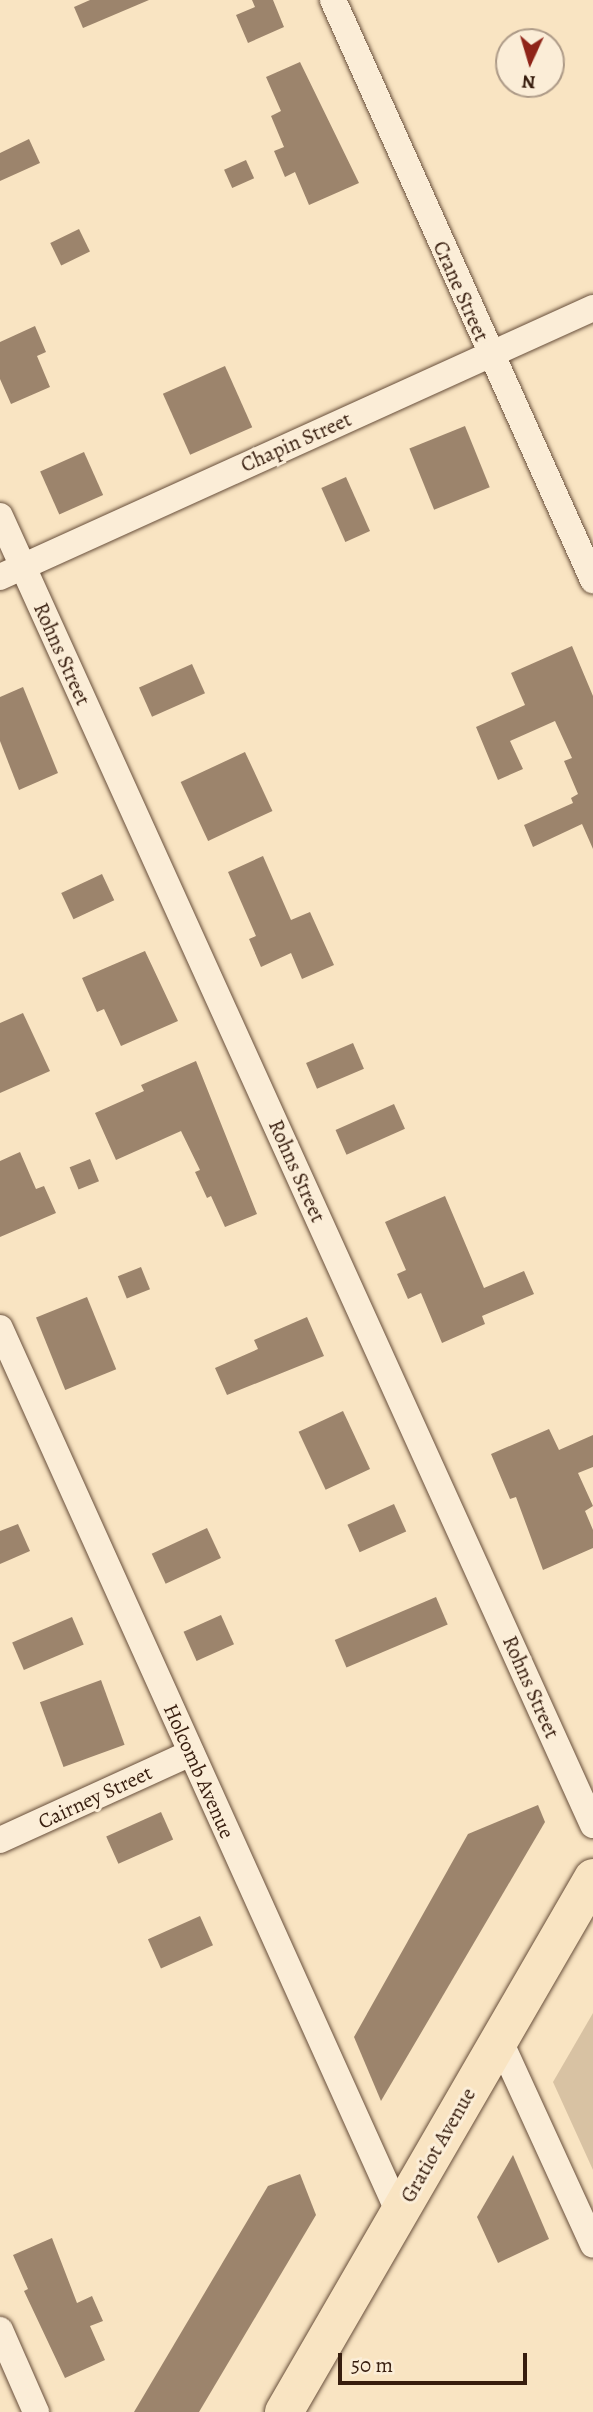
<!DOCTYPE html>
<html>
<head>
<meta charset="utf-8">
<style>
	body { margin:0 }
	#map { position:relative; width:593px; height:2412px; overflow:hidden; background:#f9e4c2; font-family:Alegreya,serif }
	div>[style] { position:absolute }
	.green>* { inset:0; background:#d8c2a3 }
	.building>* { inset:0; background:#9c846c; transform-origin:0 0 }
	.roads { filter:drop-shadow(0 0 2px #684f3b) drop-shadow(0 0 2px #684f3b) }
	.street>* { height:26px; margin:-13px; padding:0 13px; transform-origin:13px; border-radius:13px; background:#fbedd7 }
	.primary>* { height:38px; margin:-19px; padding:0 19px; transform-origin:19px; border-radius:19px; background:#f9e4c2 }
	span { translate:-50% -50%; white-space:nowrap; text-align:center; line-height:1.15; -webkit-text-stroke:6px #fbedd7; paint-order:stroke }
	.street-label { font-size:21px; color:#371d0e }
	.north { position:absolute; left:495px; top:28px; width:70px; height:70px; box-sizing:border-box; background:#fbedd7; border:2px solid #ad9a87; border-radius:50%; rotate:184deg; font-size:19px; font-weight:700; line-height:28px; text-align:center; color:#371d0e }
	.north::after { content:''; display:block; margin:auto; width:24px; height:32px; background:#8f2418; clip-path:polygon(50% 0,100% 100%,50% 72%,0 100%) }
	.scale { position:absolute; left:338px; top:2353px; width:189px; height:32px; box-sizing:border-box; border:4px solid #371d0e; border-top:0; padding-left:9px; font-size:21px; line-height:24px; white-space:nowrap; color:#371d0e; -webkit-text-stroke:5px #fbedd7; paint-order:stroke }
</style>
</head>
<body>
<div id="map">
	<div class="green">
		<div style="clip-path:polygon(593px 2013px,593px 2170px,553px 2082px)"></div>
	</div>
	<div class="building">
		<div style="clip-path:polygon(90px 0,149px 0,83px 28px,74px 7px)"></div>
		<div style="clip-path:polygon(252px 0,273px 0,284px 27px,248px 43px,236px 15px,255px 7px)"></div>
		<div style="clip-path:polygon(300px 62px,359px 183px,309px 205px,295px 172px,285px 177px,274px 151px,284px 147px,271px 116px,281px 111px,266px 77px)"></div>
		<div style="clip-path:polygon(29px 139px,40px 163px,0 181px,0 153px)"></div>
		<div style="left:246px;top:160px;width:20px;height:24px;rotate:66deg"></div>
		<div style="left:79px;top:229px;width:25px;height:32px;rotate:64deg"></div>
		<div style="clip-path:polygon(35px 326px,46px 352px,37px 356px,50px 387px,11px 404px,0 379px,0 342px)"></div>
		<div style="left:225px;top:366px;width:67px;height:68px;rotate:66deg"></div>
		<div style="left:465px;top:426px;width:66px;height:60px;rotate:68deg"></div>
		<div style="left:84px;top:452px;width:47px;height:48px;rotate:66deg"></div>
		<div style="left:346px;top:477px;width:59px;height:27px;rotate:66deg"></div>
		<div style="clip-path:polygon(572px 646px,593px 696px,593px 849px,582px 824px,533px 847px,524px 825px,573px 803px,571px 798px,578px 794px,564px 761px,572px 758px,555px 721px,510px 741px,523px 769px,498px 780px,476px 727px,525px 705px,511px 673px)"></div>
		<div style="left:192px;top:664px;width:32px;height:58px;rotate:66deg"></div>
		<div style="clip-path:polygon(23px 687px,58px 773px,19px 790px,0 741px,0 697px)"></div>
		<div style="left:245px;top:752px;width:65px;height:71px;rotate:65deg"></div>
		<div style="clip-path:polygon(263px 856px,291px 920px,310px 912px,334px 965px,302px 979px,291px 953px,261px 967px,249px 939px,256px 936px,228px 872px)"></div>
		<div style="left:102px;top:874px;width:29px;height:45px;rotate:65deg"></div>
		<div style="clip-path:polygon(145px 951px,178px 1021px,121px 1046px,104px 1009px,97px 1012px,82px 978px)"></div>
		<div style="clip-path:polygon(23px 1013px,50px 1071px,0 1093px,0 1023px)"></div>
		<div style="left:353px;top:1043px;width:28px;height:51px;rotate:67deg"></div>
		<div style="clip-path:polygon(196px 1061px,257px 1214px,225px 1227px,211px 1196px,207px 1198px,195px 1172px,200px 1170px,181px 1131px,116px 1160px,95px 1113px,144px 1091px,141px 1085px)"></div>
		<div style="left:394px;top:1104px;width:27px;height:64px;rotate:66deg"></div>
		<div style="clip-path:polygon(20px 1152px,36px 1189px,44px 1186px,56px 1213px,0 1237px,0 1161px)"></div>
		<div style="left:90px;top:1159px;width:24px;height:22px;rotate:68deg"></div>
		<div style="clip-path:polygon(445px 1196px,484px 1288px,524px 1271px,534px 1294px,482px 1316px,485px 1324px,442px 1343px,421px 1293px,408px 1299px,397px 1274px,406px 1270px,385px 1222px)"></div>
		<div style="left:141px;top:1267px;width:24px;height:25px;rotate:68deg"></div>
		<div style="left:87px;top:1297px;width:78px;height:55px;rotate:68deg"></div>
		<div style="clip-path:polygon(307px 1317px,324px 1356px,227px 1395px,215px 1368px,258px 1349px,254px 1340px)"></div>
		<div style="left:343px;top:1411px;width:64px;height:49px;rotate:65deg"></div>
		<div style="clip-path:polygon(549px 1429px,559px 1450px,593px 1435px,593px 1467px,578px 1473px,593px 1506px,585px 1511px,593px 1530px,593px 1548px,543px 1570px,516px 1497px,510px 1499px,491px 1454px)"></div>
		<div style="left:394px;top:1504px;width:30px;height:51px;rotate:66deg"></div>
		<div style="clip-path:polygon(18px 1524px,30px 1551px,0 1564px,0 1531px)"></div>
		<div style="left:207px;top:1528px;width:33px;height:61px;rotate:65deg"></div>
		<div style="left:436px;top:1597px;width:30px;height:110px;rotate:67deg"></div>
		<div style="left:221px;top:1615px;width:32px;height:41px;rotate:66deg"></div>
		<div style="left:72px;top:1617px;width:30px;height:65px;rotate:67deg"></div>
		<div style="left:101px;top:1680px;width:69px;height:65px;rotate:70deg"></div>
		<div style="clip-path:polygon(538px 1805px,545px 1822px,381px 2101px,354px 2037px,468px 1834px)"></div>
		<div style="left:161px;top:1812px;width:30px;height:60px;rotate:66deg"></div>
		<div style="left:200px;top:1916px;width:32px;height:57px;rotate:66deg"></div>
		<div style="clip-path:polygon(513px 2155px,549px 2239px,498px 2263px,477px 2217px)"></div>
		<div style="clip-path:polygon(300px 2174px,316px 2215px,199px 2412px,134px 2412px,268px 2186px)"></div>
		<div style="clip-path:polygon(52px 2238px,77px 2303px,92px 2296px,103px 2321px,90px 2326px,105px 2360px,65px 2378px,24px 2291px,28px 2289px,13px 2255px)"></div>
	</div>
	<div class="roads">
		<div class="street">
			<div style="left:333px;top:0;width:636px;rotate:65.85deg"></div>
			<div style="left:0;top:516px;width:1437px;rotate:65.63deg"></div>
			<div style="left:0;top:577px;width:651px;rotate:-24.4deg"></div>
			<div style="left:0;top:1328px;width:971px;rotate:65.73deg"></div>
			<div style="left:0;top:1840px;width:210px;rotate:-24.5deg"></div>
			<div style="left:499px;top:2039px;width:226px;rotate:65.4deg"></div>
			<div style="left:0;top:2330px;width:90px;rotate:66.3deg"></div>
		</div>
		<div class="primary">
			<div style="left:284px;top:2412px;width:617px;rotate:-59.94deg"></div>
		</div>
	</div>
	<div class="street-label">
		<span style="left:461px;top:291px;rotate:66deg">Crane Street</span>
		<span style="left:296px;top:442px;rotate:-24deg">Chapin Street</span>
		<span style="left:62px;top:654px;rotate:66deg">Rohns Street</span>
		<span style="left:297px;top:1171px;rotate:66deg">Rohns Street</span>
		<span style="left:531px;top:1687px;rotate:66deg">Rohns Street</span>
		<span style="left:199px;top:1771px;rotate:66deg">Holcomb Avenue</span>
		<span style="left:95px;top:1797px;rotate:-25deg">Cairney Street</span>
		<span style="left:438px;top:2145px;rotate:-60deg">Gratiot Avenue</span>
	</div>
	<div class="north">N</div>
	<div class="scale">50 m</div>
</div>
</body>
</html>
